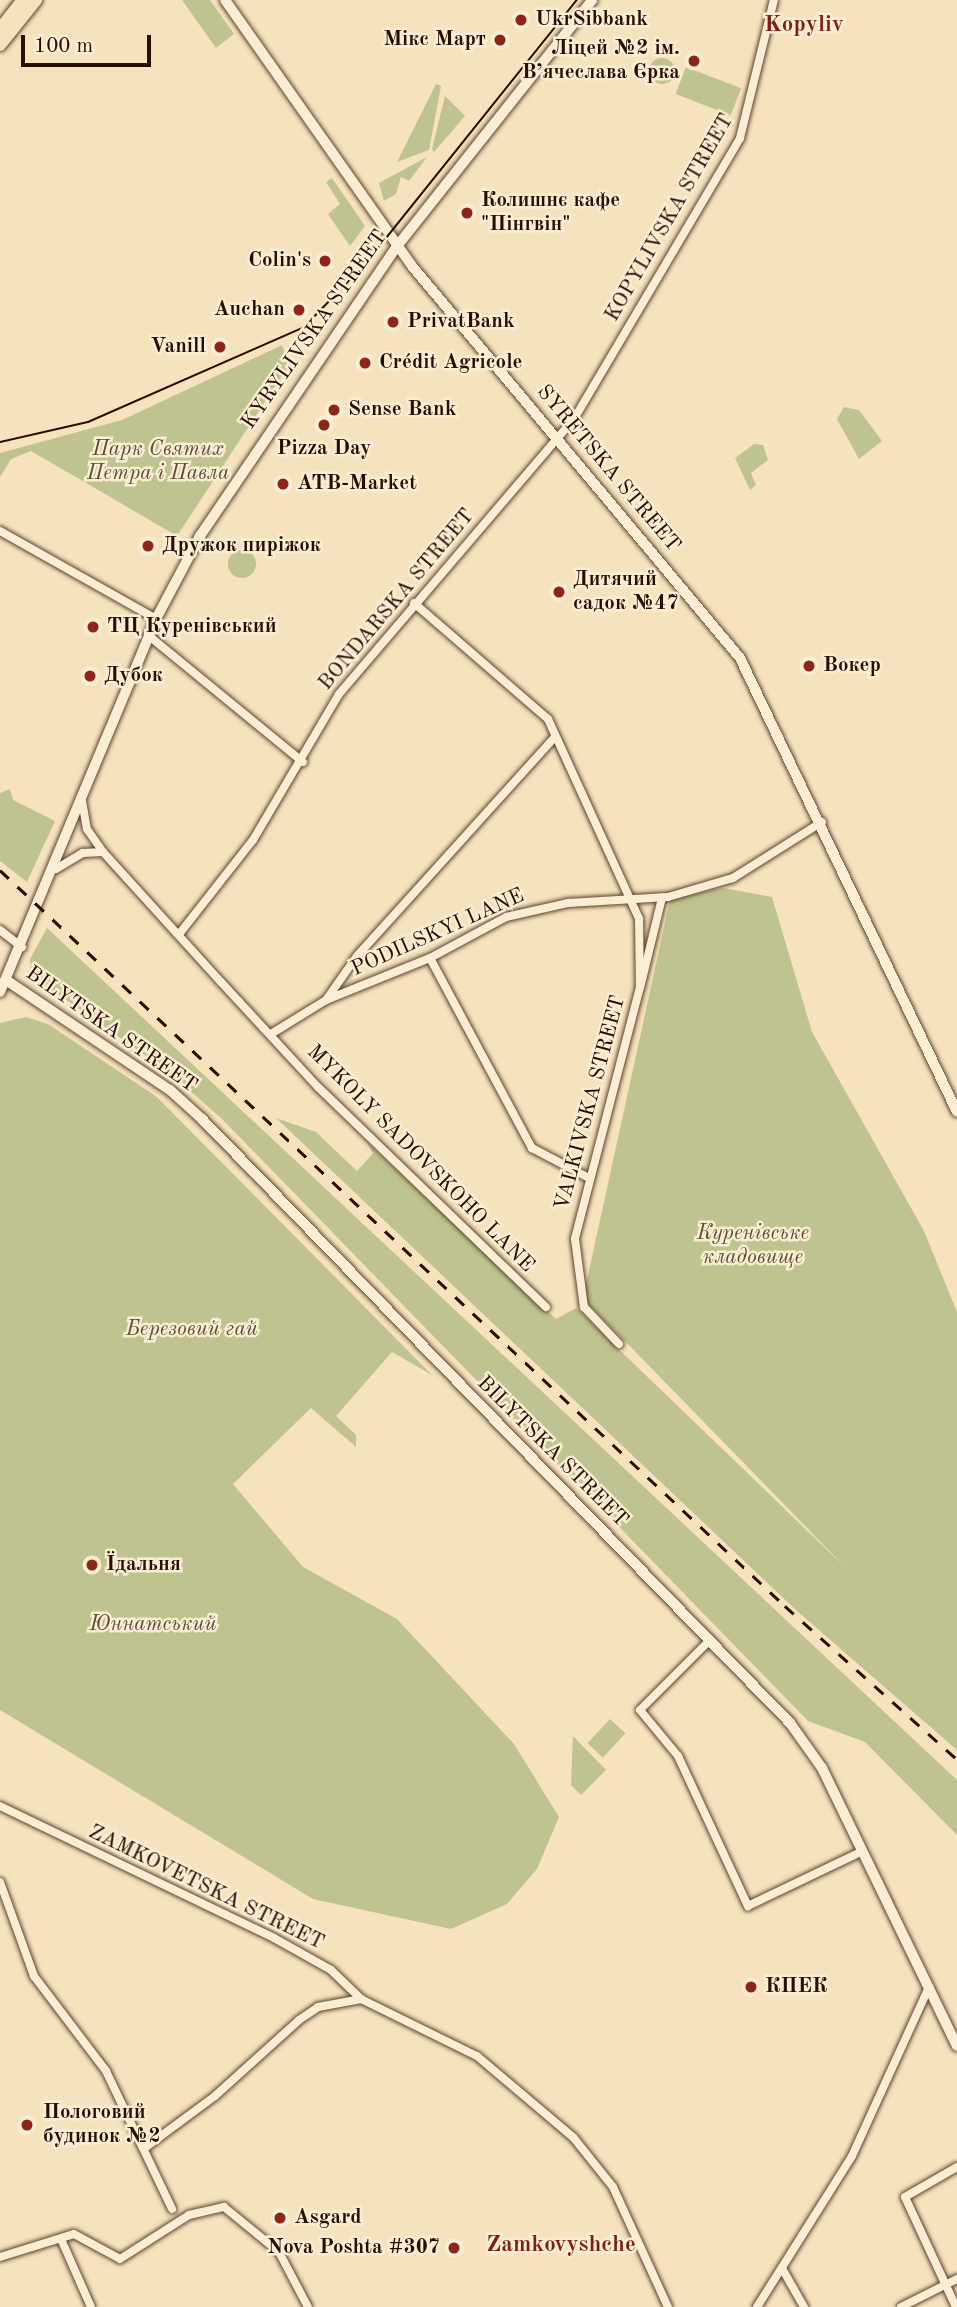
<!DOCTYPE html>
<html>
<head>
<meta charset="utf-8">
<style>
	body { margin:0 }
	#map { position:relative; width:957px; height:2307px; overflow:hidden; background:#f6e3bd; font-family:"Old Standard TT",serif }
	div>[style] { position:absolute }
	.green>* { inset:0; background:#bfc38f; transform-origin:0 0 }
	.round { border-radius:50% }
	.roads { filter:drop-shadow(0 0 2px #5d422f) drop-shadow(0 0 2px #5d422f) }
	.street>* { height:8px; margin:-4px; padding:0 4px; transform-origin:4px; border-radius:4px; background:#f9edd4 }
	.secondary>* { height:10px; margin:-5px; padding:0 5px; transform-origin:5px; border-radius:5px; background:#f9edd4 }
	.primary>* { height:12px; margin:-6px; padding:0 6px; transform-origin:6px; border-radius:6px; background:#f6e3bd }
	.tram>* { height:2px; margin:-1px; padding:0 1px; transform-origin:1px; border-radius:1px; background:#2a0c00 }
	.rail>* { height:2.5px; margin-top:-1.25px; transform-origin:0; background:repeating-linear-gradient(90deg,#2a0c00 0 12px,transparent 0 24px) }
	.dots>* { width:19px; height:19px; translate:-50% -50%; box-sizing:border-box; border:4px solid #f9edd4; border-radius:50% }
	span { translate:-50% -50%; white-space:nowrap; text-align:center; line-height:1.15; -webkit-text-stroke:5px #f9edd4; paint-order:stroke }
	.poi-label { font-size:21px; color:#2a0c00; font-weight:700 }
	.left { translate:0 -50%; text-align:left }
	.right { translate:-100% -50%; text-align:right }
	.street-label { font-size:21px; color:#2a0c00 }
	.park-label { font-size:21px; color:#5e4c32; font-style:italic }
	.neighbourhood-label { font-size:23px; color:#7a1f14; font-weight:700 }
	.scale { position:absolute; left:21px; top:35px; width:130px; height:32px; box-sizing:border-box; border:4px solid #2a0c00; border-top:0; padding-left:9px; font-size:21px; line-height:24px; white-space:nowrap; color:#2a0c00; -webkit-text-stroke:5px #f9edd4; paint-order:stroke }
</style>
</head>
<body>
<div id="map">
	<div class="green">
		<div style="clip-path:polygon(182px 0,210px 0,234px 34px,216px 48px)"></div>
		<div class="round" style="left:649px;top:58px;width:26px;height:26px"></div>
		<div style="left:686px;top:67px;width:59px;height:29px;rotate:21deg"></div>
		<div style="clip-path:polygon(436px 84px,441px 86px,429px 150px,397px 162px)"></div>
		<div style="clip-path:polygon(445px 96px,465px 116px,434px 152px,432px 149px)"></div>
		<div style="clip-path:polygon(427px 157px,409px 181px,401px 177px,396px 194px,384px 201px,379px 183px)"></div>
		<div style="clip-path:polygon(332px 178px,365px 226px,350px 246px,328px 214px,340px 204px,326px 182px)"></div>
		<div style="clip-path:polygon(282px 345px,289px 365px,177px 536px,31px 451px,11px 459px,0 477px,0 453px,122px 420px)"></div>
		<div style="clip-path:polygon(844px 407px,859px 410px,882px 441px,859px 459px,837px 419px)"></div>
		<div style="clip-path:polygon(754px 444px,763px 445px,768px 460px,751px 473px,756px 485px,750px 490px,735px 458px)"></div>
		<div class="round" style="left:228px;top:550px;width:28px;height:28px"></div>
		<div style="clip-path:polygon(10px 789px,13px 800px,55px 821px,27px 882px,0 861px,0 793px)"></div>
		<div style="clip-path:polygon(723px 888px,772px 897px,812px 1032px,924px 1231px,957px 1312px,957px 1750px,797px 1611px,276px 1118px,316px 1132px,357px 1171px,373px 1153px,367px 1143px,556px 1319px,576px 1308px,846px 1568px,583px 1298px,670px 900px)"></div>
		<div style="clip-path:polygon(47px 928px,957px 1780px,957px 1835px,865px 1742px,808px 1721px,222px 1119px,169px 1072px,31px 975px,30px 959px)"></div>
		<div style="clip-path:polygon(26px 1017px,48px 1024px,157px 1097px,432px 1375px,392px 1352px,336px 1416px,356px 1435px,356px 1447px,311px 1408px,233px 1484px,303px 1567px,397px 1619px,514px 1744px,559px 1817px,537px 1869px,507px 1904px,451px 1929px,313px 1899px,0 1710px,0 1023px)"></div>
		<div style="left:610px;top:1719px;width:21px;height:33px;rotate:43deg"></div>
		<div style="clip-path:polygon(573px 1736px,606px 1770px,581px 1795px,571px 1785px)"></div>
	</div>
	<div class="roads">
		<div class="street">
			<div style="left:0;top:531px;width:179px;rotate:29.4deg"></div>
			<div style="left:414px;top:603px;width:177px;rotate:40.9deg"></div>
			<div style="left:548px;top:719px;width:220px;rotate:65.5deg"></div>
			<div style="left:639px;top:919px;width:68px;rotate:89.2deg"></div>
			<div style="left:640px;top:987px;width:260px;rotate:104.5deg"></div>
			<div style="left:575px;top:1239px;width:69px;rotate:82.5deg"></div>
			<div style="left:584px;top:1307px;width:51px;rotate:46.6deg"></div>
			<div style="left:149px;top:636px;width:199px;rotate:39.3deg"></div>
			<div style="left:82px;top:801px;width:28px;rotate:80deg"></div>
			<div style="left:87px;top:829px;width:28px;rotate:55deg"></div>
			<div style="left:103px;top:852px;width:176px;rotate:47.8deg"></div>
			<div style="left:221px;top:982px;width:143px;rotate:47.3deg"></div>
			<div style="left:318px;top:1087px;width:317px;rotate:44deg"></div>
			<div style="left:56px;top:869px;width:31px;rotate:-31deg"></div>
			<div style="left:83px;top:853px;width:20px;rotate:-3deg"></div>
			<div style="left:0;top:930px;width:28px;rotate:38deg"></div>
			<div style="left:180px;top:933px;width:118px;rotate:-51.9deg"></div>
			<div style="left:253px;top:840px;width:169px;rotate:-59.5deg"></div>
			<div style="left:339px;top:694px;width:362px;rotate:-49.5deg"></div>
			<div style="left:574px;top:419px;width:326px;rotate:-59.4deg"></div>
			<div style="left:740px;top:138px;width:142px;rotate:-76.2deg"></div>
			<div style="left:430px;top:958px;width:216px;rotate:61.8deg"></div>
			<div style="left:532px;top:1148px;width:62px;rotate:27.8deg"></div>
			<div style="left:641px;top:984px;width:89px;rotate:-76.3deg"></div>
			<div style="left:326px;top:1000px;width:54px;rotate:-54.8deg"></div>
			<div style="left:357px;top:956px;width:295px;rotate:-47.9deg"></div>
			<div style="left:271px;top:1034px;width:65px;rotate:-31.7deg"></div>
			<div style="left:326px;top:1000px;width:112px;rotate:-22deg"></div>
			<div style="left:430px;top:958px;width:86px;rotate:-28.3deg"></div>
			<div style="left:506px;top:917px;width:64px;rotate:-12.7deg"></div>
			<div style="left:568px;top:903px;width:100px;rotate:-3.4deg"></div>
			<div style="left:668px;top:897px;width:68px;rotate:-16.3deg"></div>
			<div style="left:733px;top:878px;width:105px;rotate:-32.2deg"></div>
			<div style="left:710px;top:1640px;width:99px;rotate:135deg"></div>
			<div style="left:640px;top:1710px;width:60px;rotate:50.4deg"></div>
			<div style="left:678px;top:1756px;width:166px;rotate:65deg"></div>
			<div style="left:748px;top:1906px;width:127px;rotate:-25.6deg"></div>
			<div style="left:0;top:1806px;width:304px;rotate:25.7deg"></div>
			<div style="left:274px;top:1938px;width:65px;rotate:29.3deg"></div>
			<div style="left:331px;top:1970px;width:42px;rotate:44deg"></div>
			<div style="left:361px;top:1999px;width:129px;rotate:26.2deg"></div>
			<div style="left:477px;top:2056px;width:126px;rotate:40.2deg"></div>
			<div style="left:573px;top:2137px;width:64px;rotate:51.3deg"></div>
			<div style="left:613px;top:2187px;width:132px;rotate:65.4deg"></div>
			<div style="left:0;top:1882px;width:100px;rotate:70.1deg"></div>
			<div style="left:34px;top:1976px;width:119px;rotate:52.8deg"></div>
			<div style="left:106px;top:2071px;width:153px;rotate:64.4deg"></div>
			<div style="left:146px;top:2147px;width:86px;rotate:-36.5deg"></div>
			<div style="left:215px;top:2096px;width:113px;rotate:-42.1deg"></div>
			<div style="left:299px;top:2020px;width:23px;rotate:-34deg"></div>
			<div style="left:318px;top:2007px;width:44px;rotate:-10.5deg"></div>
			<div style="left:61px;top:2239px;width:74px;rotate:66.2deg"></div>
			<div style="left:0;top:2257px;width:77px;rotate:-17.3deg"></div>
			<div style="left:74px;top:2234px;width:52px;rotate:28.5deg"></div>
			<div style="left:120px;top:2259px;width:82px;rotate:-32.5deg"></div>
			<div style="left:189px;top:2215px;width:36px;rotate:-13deg"></div>
			<div style="left:224px;top:2207px;width:71px;rotate:39.3deg"></div>
			<div style="left:279px;top:2252px;width:62px;rotate:62.2deg"></div>
			<div style="left:783px;top:2270px;width:43px;rotate:60.4deg"></div>
			<div style="left:757px;top:2307px;width:178px;rotate:-57.8deg"></div>
			<div style="left:852px;top:2156px;width:186px;rotate:-65.5deg"></div>
			<div style="left:901px;top:2307px;width:63px;rotate:-26.6deg"></div>
			<div style="left:956px;top:2307px;width:121px;rotate:-114.9deg"></div>
			<div style="left:905px;top:2197px;width:60px;rotate:-30deg"></div>
		</div>
		<div class="secondary">
			<div style="left:225px;top:0;width:325px;rotate:54.9deg"></div>
			<div style="left:412px;top:266px;width:511px;rotate:50.08deg"></div>
			<div style="left:740px;top:658px;width:503px;rotate:64.45deg"></div>
			<div style="left:6px;top:980px;width:197px;rotate:33.9deg"></div>
			<div style="left:170px;top:1090px;width:43px;rotate:42.2deg"></div>
			<div style="left:202px;top:1119px;width:843px;rotate:45.77deg"></div>
			<div style="left:790px;top:1723px;width:55px;rotate:54.6deg"></div>
			<div style="left:822px;top:1768px;width:309px;rotate:64.1deg"></div>
			<div style="left:0;top:992px;width:404px;rotate:-67.3deg"></div>
			<div style="left:156px;top:619px;width:94px;rotate:-62.1deg"></div>
			<div style="left:200px;top:536px;width:352px;rotate:-55.8deg"></div>
			<div style="left:398px;top:245px;width:313px;rotate:-51.6deg"></div>
		</div>
		<div class="primary">
			<div style="left:0;top:29px;width:37px;rotate:-52deg"></div>
			<div style="left:0;top:45px;width:58px;rotate:-51.3deg"></div>
		</div>
	</div>
	<div class="tram">
		<div style="left:0;top:442px;width:90px;rotate:-12.8deg"></div>
		<div style="left:88px;top:422px;width:236px;rotate:-23.7deg"></div>
		<div style="left:304px;top:327px;width:89px;rotate:-45.9deg"></div>
		<div style="left:366px;top:263px;width:337px;rotate:-51.3deg"></div>
	</div>
	<div class="rail">
		<div style="left:0;top:870px;width:1076px;rotate:43.15deg"></div>
		<div style="left:785px;top:1606px;width:230px;rotate:41.7deg"></div>
	</div>
	<div class="dots">
		<div style="left:521px;top:20px;background:#8f2418"></div>
		<div style="left:500px;top:40px;background:#8f2418"></div>
		<div style="left:694px;top:61px;background:#8f2418"></div>
		<div style="left:467px;top:213px;background:#8f2418"></div>
		<div style="left:325px;top:261px;background:#8f2418"></div>
		<div style="left:299px;top:310px;background:#8f2418"></div>
		<div style="left:393px;top:322px;background:#8f2418"></div>
		<div style="left:220px;top:347px;background:#8f2418"></div>
		<div style="left:365px;top:363px;background:#8f2418"></div>
		<div style="left:334px;top:410px;background:#8f2418"></div>
		<div style="left:324px;top:425px;background:#8f2418"></div>
		<div style="left:283px;top:484px;background:#8f2418"></div>
		<div style="left:148px;top:546px;background:#8f2418"></div>
		<div style="left:559px;top:592px;background:#8f2418"></div>
		<div style="left:93px;top:627px;background:#8f2418"></div>
		<div style="left:809px;top:666px;background:#8f2418"></div>
		<div style="left:90px;top:676px;background:#8f2418"></div>
		<div style="left:92px;top:1565px;background:#8f2418"></div>
		<div style="left:751px;top:1987px;background:#8f2418"></div>
		<div style="left:27px;top:2125px;background:#8f2418"></div>
		<div style="left:280px;top:2218px;background:#8f2418"></div>
		<div style="left:454px;top:2248px;background:#8f2418"></div>
	</div>
	<div class="poi-label">
		<span class="left" style="left:535px;top:20px">UkrSibbank</span>
		<span class="right" style="left:486px;top:40px">Мікс Март</span>
		<span class="right" style="left:680px;top:61px">Ліцей №2 ім.<br>В’ячеслава Єрка</span>
		<span class="left" style="left:481px;top:213px">Колишнє кафе<br>"Пінгвін"</span>
		<span class="right" style="left:311px;top:261px">Colin's</span>
		<span class="right" style="left:285px;top:310px">Auchan</span>
		<span class="left" style="left:407px;top:322px">PrivatBank</span>
		<span class="right" style="left:206px;top:347px">Vanill</span>
		<span class="left" style="left:379px;top:363px">Crédit Agricole</span>
		<span class="left" style="left:348px;top:410px">Sense Bank</span>
		<span style="left:324px;top:449px">Pizza Day</span>
		<span class="left" style="left:297px;top:484px">ATB-Market</span>
		<span class="left" style="left:162px;top:546px">Дружок пиріжок</span>
		<span class="left" style="left:573px;top:592px">Дитячий<br>садок №47</span>
		<span class="left" style="left:107px;top:627px">ТЦ Куренівський</span>
		<span class="left" style="left:823px;top:666px">Вокер</span>
		<span class="left" style="left:104px;top:676px">Дубок</span>
		<span class="left" style="left:106px;top:1565px">Їдальня</span>
		<span class="left" style="left:765px;top:1987px">КПЕК</span>
		<span class="left" style="left:43px;top:2125px">Пологовий<br>будинок №2</span>
		<span class="left" style="left:294px;top:2218px">Asgard</span>
		<span class="right" style="left:440px;top:2248px">Nova Poshta #307</span>
	</div>
	<div class="street-label">
		<span style="left:670px;top:218px;rotate:-60deg">KOPYLIVSKA STREET</span>
		<span style="left:315px;top:330px;rotate:-55deg">KYRYLIVSKA STREET</span>
		<span style="left:608px;top:469px;rotate:50deg">SYRETSKA STREET</span>
		<span style="left:397px;top:600px;rotate:-50deg">BONDARSKA STREET</span>
		<span style="left:438px;top:933px;rotate:-24deg">PODILSKYI LANE</span>
		<span style="left:111px;top:1030px;rotate:35deg">BILYTSKA STREET</span>
		<span style="left:591px;top:1103px;rotate:-75deg">VALKIVSKA STREET</span>
		<span style="left:420px;top:1159px;rotate:45deg">MYKOLY SADOVSKOHO LANE</span>
		<span style="left:552px;top:1452px;rotate:45deg">BILYTSKA STREET</span>
		<span style="left:206px;top:1888px;rotate:26deg">ZAMKOVETSKA STREET</span>
	</div>
	<div class="park-label">
		<span style="left:158px;top:462px">Парк Святих<br>Петра і Павла</span>
		<span style="left:753px;top:1246px">Куренівське<br>кладовище</span>
		<span style="left:192px;top:1330px">Березовий гай</span>
		<span style="left:153px;top:1625px">Юннатський</span>
	</div>
	<div class="neighbourhood-label">
		<span style="left:804px;top:25px">Kopyliv</span>
		<span style="left:561px;top:2245px">Zamkovyshche</span>
	</div>
	<div class="scale">100 m</div>
</div>
</body>
</html>
